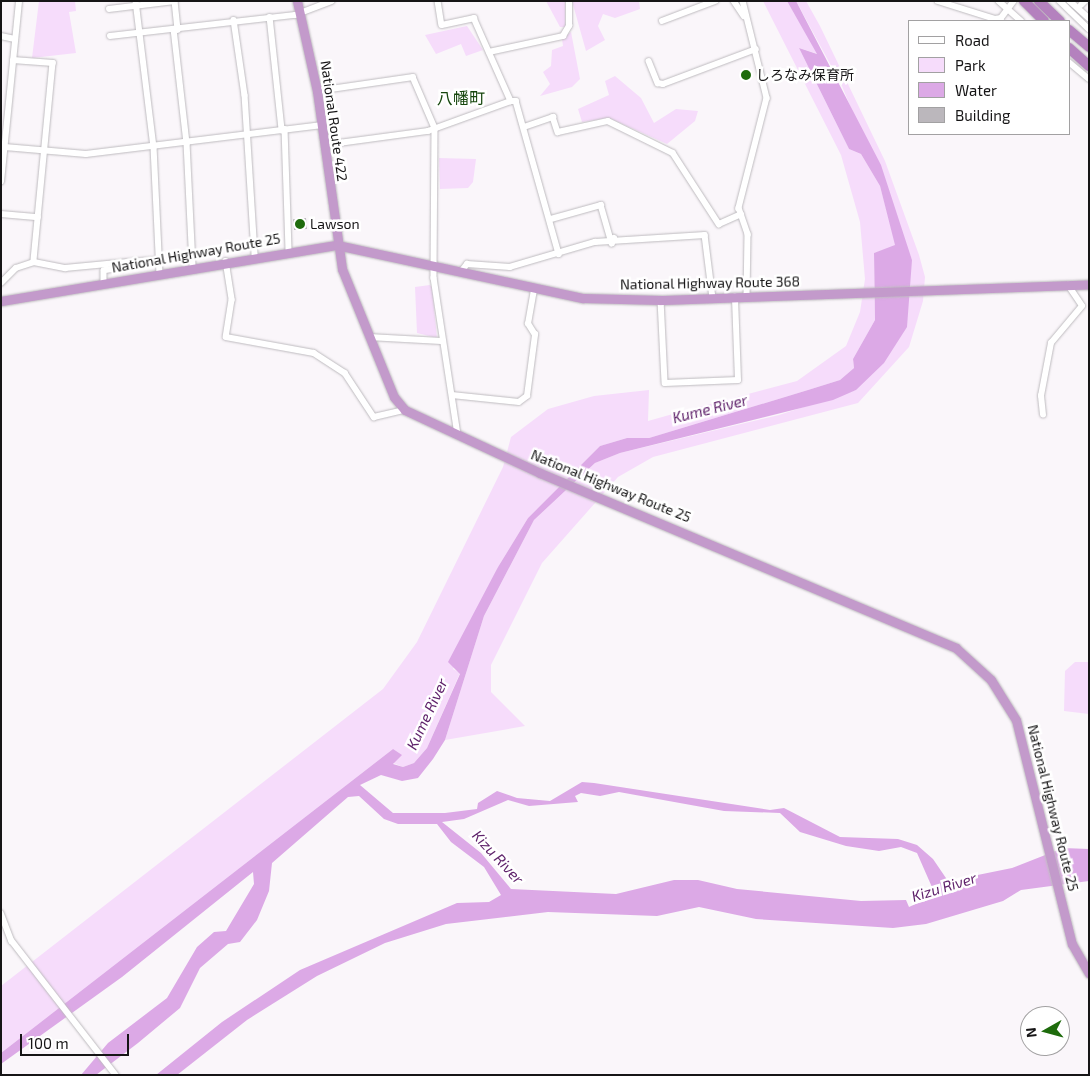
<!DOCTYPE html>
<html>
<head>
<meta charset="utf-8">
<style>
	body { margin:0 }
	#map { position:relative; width:1090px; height:1076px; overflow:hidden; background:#faf6fa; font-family:"Exo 2","Noto Sans JP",sans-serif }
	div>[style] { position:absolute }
	.green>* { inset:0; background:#f6dcfb }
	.water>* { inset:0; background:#dca9e6 }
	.building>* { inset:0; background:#bbb7bc; transform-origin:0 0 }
	.roads { filter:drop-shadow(0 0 1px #bebbbf) drop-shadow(0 0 1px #bebbbf) }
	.minor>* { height:5.5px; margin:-2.75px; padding:0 2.75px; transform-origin:2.75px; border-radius:2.75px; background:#fff }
	.trunk>* { height:9px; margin:-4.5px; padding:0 4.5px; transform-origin:4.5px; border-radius:4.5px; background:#c39acb }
	.motorway>* { height:10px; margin:-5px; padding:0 5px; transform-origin:5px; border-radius:5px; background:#b481be }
	.dots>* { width:14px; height:14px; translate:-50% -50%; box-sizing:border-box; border:2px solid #fff; border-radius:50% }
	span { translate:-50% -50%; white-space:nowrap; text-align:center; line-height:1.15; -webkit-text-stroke:5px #fff; paint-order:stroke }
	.poi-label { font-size:14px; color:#161516 }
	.left { translate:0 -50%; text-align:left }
	.street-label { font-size:14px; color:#161516 }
	.water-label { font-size:15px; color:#5f226b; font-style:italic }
	.quarter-label { font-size:16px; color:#16460d }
	.frame { position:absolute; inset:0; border:2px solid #161516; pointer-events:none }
	.legend { position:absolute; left:908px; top:20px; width:162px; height:115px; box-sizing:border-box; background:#fff; border:1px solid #a2a1a2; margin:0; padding:6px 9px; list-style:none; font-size:15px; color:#161516 }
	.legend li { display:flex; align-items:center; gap:10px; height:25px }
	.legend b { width:25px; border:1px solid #a2a1a2 }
	.north { position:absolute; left:1020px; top:1006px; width:50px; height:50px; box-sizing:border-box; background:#fff; border:1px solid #a2a1a2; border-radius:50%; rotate:263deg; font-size:14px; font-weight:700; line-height:20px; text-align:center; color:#161516 }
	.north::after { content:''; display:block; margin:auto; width:18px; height:22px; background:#1e6b0c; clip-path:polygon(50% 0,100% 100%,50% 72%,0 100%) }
	.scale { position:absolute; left:20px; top:1034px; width:109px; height:22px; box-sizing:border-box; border:2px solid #161516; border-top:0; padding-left:6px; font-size:15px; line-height:18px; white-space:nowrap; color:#161516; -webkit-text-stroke:4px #fff; paint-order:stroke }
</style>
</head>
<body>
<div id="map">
	<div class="green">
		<div style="clip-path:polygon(39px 1px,75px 1px,76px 11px,69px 12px,76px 53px,32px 58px)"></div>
		<div style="clip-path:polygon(546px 1px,565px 1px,565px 27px,560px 27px)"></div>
		<div style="clip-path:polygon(572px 1px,639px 1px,640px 9px,615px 18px,603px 14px,598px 26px,605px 40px,586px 51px)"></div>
		<div style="clip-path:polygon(763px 1px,787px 1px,818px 54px,799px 48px,849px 149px,861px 154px,880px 186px,896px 246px,874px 253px,875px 320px,853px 359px,854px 368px,840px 380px,808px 390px,649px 438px,627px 438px,600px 446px,528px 518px,498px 567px,453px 669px,460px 673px,427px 748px,414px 763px,403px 767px,393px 763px,393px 749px,1px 1053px,1px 986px,383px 689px,417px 642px,503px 467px,511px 437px,548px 409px,594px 396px,649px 390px,648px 421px,680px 412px,797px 381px,846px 346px,860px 312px,865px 279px,860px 222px,841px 155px)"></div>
		<div style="clip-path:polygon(796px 1px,806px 1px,820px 26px,885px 161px,919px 255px,925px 277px,923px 301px,909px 347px,858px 403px,653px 457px,618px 477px,542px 563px,491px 665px,491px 692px,525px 726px,445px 740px,484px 616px,534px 520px,595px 463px,620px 453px,779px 415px,856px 390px,912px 260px,842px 86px)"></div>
		<div style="clip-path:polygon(467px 26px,483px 50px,466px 56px,461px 44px,436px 54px,425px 35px)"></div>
		<div style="clip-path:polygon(571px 32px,580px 79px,572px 87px,540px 96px,550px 84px,543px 72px,551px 66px,552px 50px,563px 46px,562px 39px)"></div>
		<div style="clip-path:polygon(615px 76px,641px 98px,654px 123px,676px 109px,698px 111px,695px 121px,667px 144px,609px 118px,582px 122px,578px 109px,609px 95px,605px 81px)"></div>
		<div style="clip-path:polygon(439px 158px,476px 159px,473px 182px,468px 188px,440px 189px)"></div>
		<div style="clip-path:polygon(430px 285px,432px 287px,437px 338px,417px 333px,415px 287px)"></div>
		<div style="clip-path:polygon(1075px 662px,1089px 662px,1089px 714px,1064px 711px,1065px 671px)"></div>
	</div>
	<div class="water">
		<div style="clip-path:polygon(evenodd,787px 1px,796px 1px,881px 165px,912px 260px,907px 327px,884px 363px,856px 390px,833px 400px,620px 453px,595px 463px,534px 520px,484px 616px,445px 740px,433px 759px,418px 778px,402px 781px,381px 775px,360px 785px,393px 813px,445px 813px,477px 809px,478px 803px,497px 791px,517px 798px,550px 801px,582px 782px,594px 783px,770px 810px,784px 808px,840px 837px,898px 839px,917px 845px,933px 859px,948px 881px,1012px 868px,1063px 848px,1089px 849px,1089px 881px,1021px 890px,1003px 901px,926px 924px,893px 928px,756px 919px,699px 907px,657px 916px,548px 912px,446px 924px,385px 943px,317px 976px,247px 1020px,177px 1075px,156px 1075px,222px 1022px,300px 970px,457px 903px,489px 902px,501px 895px,484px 867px,451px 842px,437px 824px,398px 824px,384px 819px,359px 796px,348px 797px,272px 863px,269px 891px,257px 920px,240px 942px,228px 944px,200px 968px,180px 1008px,138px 1043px,96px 1075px,81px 1075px,108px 1043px,167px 998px,197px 947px,214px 932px,226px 931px,254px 884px,253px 872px,122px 977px,1px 1064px,1px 1053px,393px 749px,402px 755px,393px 764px,403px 767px,414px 763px,427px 748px,460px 674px,448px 662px,498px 567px,528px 518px,600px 446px,627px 438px,649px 438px,808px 390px,840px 380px,854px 368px,853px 359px,875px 320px,874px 253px,895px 245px,880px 186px,861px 154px,849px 149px,799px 48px,817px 54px,787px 1px,619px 792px,724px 811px,780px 813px,800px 832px,846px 846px,879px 851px,901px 847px,917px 853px,935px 894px,921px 894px,920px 902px,909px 907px,906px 900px,861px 901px,737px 889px,698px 880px,674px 880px,616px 894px,511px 889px,481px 853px,442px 822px,464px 819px,508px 800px,529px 806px,578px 802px,575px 796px,581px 793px,600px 796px,619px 792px)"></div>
	</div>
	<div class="building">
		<div style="left:306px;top:218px;width:11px;height:13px;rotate:85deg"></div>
	</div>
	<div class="roads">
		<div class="minor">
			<div style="left:136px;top:1px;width:147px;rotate:83deg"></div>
			<div style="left:154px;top:147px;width:126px;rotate:87.3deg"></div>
			<div style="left:438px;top:1px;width:24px;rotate:81deg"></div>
			<div style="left:442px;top:25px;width:33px;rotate:-12deg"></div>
			<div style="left:474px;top:18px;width:91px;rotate:66deg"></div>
			<div style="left:511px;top:101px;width:5px"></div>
			<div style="left:516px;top:101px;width:159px;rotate:74.3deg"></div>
			<div style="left:734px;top:1px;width:18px;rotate:56deg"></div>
			<div style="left:743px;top:1px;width:100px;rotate:76.1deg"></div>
			<div style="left:767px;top:98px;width:114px;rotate:104.3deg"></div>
			<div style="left:739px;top:208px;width:28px;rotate:71deg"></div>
			<div style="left:748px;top:234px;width:63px;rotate:90.9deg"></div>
			<div style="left:938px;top:1px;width:60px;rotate:17.5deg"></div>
			<div style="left:995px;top:19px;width:6px;rotate:-9deg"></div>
			<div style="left:1001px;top:18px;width:20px;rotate:-53deg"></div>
			<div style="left:999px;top:1px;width:30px;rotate:42deg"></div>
			<div style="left:1060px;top:1px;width:40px;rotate:44deg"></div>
			<div style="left:1070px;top:1px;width:25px;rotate:42deg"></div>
			<div style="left:1081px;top:5px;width:6px;rotate:-45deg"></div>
			<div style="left:109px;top:9px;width:66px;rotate:-6.9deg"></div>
			<div style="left:175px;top:1px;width:29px;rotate:84deg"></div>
			<div style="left:270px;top:17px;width:114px;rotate:83.9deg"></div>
			<div style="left:234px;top:20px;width:76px;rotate:81.7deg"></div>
			<div style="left:245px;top:95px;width:161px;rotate:86.4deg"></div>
			<div style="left:662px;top:21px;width:57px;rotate:-20.7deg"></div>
			<div style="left:174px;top:29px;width:115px;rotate:83.5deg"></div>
			<div style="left:187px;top:143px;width:124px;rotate:87.2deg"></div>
			<div style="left:1px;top:36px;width:14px;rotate:12deg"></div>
			<div style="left:110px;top:36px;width:186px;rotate:-6.5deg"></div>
			<div style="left:295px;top:15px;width:39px;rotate:-21deg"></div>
			<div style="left:489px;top:52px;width:76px;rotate:-12.2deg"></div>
			<div style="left:563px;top:36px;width:12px;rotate:-59deg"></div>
			<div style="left:569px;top:26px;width:25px;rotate:-90deg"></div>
			<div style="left:13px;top:60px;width:40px;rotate:4.3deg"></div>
			<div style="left:53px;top:63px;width:200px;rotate:95.5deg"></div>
			<div style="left:34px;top:262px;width:32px;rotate:11deg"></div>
			<div style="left:65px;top:268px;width:63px;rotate:-5.4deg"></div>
			<div style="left:128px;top:262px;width:5px;rotate:90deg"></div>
			<div style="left:128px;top:267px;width:24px;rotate:171deg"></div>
			<div style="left:104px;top:271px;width:12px;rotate:90deg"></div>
			<div style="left:649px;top:61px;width:24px;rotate:68deg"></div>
			<div style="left:658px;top:83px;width:5px;rotate:11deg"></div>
			<div style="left:663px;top:84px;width:99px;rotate:-20.6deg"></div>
			<div style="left:1069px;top:62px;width:26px;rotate:40deg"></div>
			<div style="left:317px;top:91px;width:97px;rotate:-8.3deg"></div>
			<div style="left:413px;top:77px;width:56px;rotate:66.7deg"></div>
			<div style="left:435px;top:128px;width:150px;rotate:90.4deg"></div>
			<div style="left:434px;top:278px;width:159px;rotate:81.3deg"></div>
			<div style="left:524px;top:127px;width:31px;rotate:-19deg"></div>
			<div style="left:553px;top:117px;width:16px;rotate:72deg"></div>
			<div style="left:558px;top:132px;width:51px;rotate:-12.4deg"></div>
			<div style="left:608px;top:121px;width:72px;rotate:26.2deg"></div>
			<div style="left:673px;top:153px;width:85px;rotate:57.1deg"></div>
			<div style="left:719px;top:224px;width:24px;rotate:-24deg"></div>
			<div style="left:285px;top:129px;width:121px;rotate:88.1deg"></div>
			<div style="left:324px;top:145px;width:105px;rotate:-7.7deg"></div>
			<div style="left:428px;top:131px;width:88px;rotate:-19.9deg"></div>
			<div style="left:5px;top:147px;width:81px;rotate:4.9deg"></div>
			<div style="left:86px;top:154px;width:238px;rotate:-7deg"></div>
			<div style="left:1px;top:182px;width:182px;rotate:-84.3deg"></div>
			<div style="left:1px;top:214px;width:37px;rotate:5deg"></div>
			<div style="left:551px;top:219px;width:52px;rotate:-15.6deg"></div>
			<div style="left:601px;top:205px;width:40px;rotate:74deg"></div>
			<div style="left:612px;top:243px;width:5px;rotate:-68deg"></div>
			<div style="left:226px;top:261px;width:39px;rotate:81deg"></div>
			<div style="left:232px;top:300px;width:37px;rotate:99deg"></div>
			<div style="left:226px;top:337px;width:89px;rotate:10.3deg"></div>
			<div style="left:314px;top:353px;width:37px;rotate:33deg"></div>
			<div style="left:345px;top:373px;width:53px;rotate:56.6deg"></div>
			<div style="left:374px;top:417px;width:32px;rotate:-13deg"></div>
			<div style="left:128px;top:262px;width:31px;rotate:-4deg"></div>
			<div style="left:461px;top:272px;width:10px;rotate:-53deg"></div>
			<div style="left:467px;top:264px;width:43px;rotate:4deg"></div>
			<div style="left:510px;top:267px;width:89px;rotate:-16.4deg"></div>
			<div style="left:595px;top:242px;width:110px;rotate:-3.6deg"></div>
			<div style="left:705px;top:235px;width:64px;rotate:82.8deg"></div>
			<div style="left:1px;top:283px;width:21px;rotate:-45deg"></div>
			<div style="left:16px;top:268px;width:19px;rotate:-18deg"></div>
			<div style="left:661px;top:300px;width:83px;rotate:87.2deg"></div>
			<div style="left:665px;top:383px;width:73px;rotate:-2.4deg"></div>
			<div style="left:738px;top:380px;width:83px;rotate:-92.1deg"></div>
			<div style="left:369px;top:337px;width:72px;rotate:3.2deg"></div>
			<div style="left:452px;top:395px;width:67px;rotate:6deg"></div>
			<div style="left:519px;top:402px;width:10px;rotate:-37deg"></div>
			<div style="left:527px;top:396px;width:62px;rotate:-82.5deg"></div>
			<div style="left:535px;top:335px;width:13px;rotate:-122deg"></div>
			<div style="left:528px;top:324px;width:36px;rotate:-80deg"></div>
			<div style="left:1043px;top:415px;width:19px;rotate:-96deg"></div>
			<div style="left:1041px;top:396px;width:54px;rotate:-79.3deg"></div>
			<div style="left:1051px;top:343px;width:48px;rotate:-50deg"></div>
			<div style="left:1082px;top:306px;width:25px;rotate:-124deg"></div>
			<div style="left:1px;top:913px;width:30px;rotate:69deg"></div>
			<div style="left:12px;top:941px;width:170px;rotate:52.2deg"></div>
		</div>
		<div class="trunk">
			<div style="left:297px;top:1px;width:92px;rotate:77.5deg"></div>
			<div style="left:317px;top:91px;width:180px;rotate:82deg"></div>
			<div style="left:342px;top:269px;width:138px;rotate:67.9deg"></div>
			<div style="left:394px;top:397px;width:17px;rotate:50deg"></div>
			<div style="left:405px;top:410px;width:149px;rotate:25deg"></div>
			<div style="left:540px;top:473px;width:451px;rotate:22.8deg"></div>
			<div style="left:956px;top:648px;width:47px;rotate:42.4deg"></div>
			<div style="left:991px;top:680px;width:47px;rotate:58deg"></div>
			<div style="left:1016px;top:720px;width:231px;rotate:76deg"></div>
			<div style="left:1072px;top:944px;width:34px;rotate:60deg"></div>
			<div style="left:1px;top:301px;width:341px;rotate:-9.5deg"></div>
			<div style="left:337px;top:245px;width:252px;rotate:12.2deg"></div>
			<div style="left:583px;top:298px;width:78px;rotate:1.5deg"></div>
			<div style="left:661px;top:300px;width:428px;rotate:-2.1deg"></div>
		</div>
		<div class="motorway">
			<div style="left:1024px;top:1px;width:28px;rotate:45deg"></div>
			<div style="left:1039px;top:1px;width:29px;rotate:44deg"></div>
			<div style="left:1069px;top:30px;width:26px;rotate:40deg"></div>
			<div style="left:1069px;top:48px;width:27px;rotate:42deg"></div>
		</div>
	</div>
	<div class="dots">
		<div style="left:746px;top:75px;background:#1e6b0c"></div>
		<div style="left:300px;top:224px;background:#1e6b0c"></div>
	</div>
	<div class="poi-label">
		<span class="left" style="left:756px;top:75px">しろなみ保育所</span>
		<span class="left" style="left:310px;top:224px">Lawson</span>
	</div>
	<div class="street-label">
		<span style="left:334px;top:121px;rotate:82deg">National Route 422</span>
		<span style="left:196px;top:253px;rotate:-10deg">National Highway Route 25</span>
		<span style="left:710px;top:283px;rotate:-1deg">National Highway Route 368</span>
		<span style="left:611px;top:486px;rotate:22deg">National Highway Route 25</span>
		<span style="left:1053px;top:808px;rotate:76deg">National Highway Route 25</span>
	</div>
	<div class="water-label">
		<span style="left:710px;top:409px;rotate:-14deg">Kume River</span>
		<span style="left:427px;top:714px;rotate:-65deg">Kume River</span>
		<span style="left:498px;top:857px;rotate:47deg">Kizu River</span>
		<span style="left:944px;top:887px;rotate:-17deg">Kizu River</span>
	</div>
	<div class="quarter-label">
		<span style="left:461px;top:98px">八幡町</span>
	</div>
	<div class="frame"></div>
	<ul class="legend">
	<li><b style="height:6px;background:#fff"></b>Road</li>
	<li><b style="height:14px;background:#f6dcfb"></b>Park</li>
	<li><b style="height:14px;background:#dca9e6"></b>Water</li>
	<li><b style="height:14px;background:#bbb7bc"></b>Building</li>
	</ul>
	<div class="north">N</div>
	<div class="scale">100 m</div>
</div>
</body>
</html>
